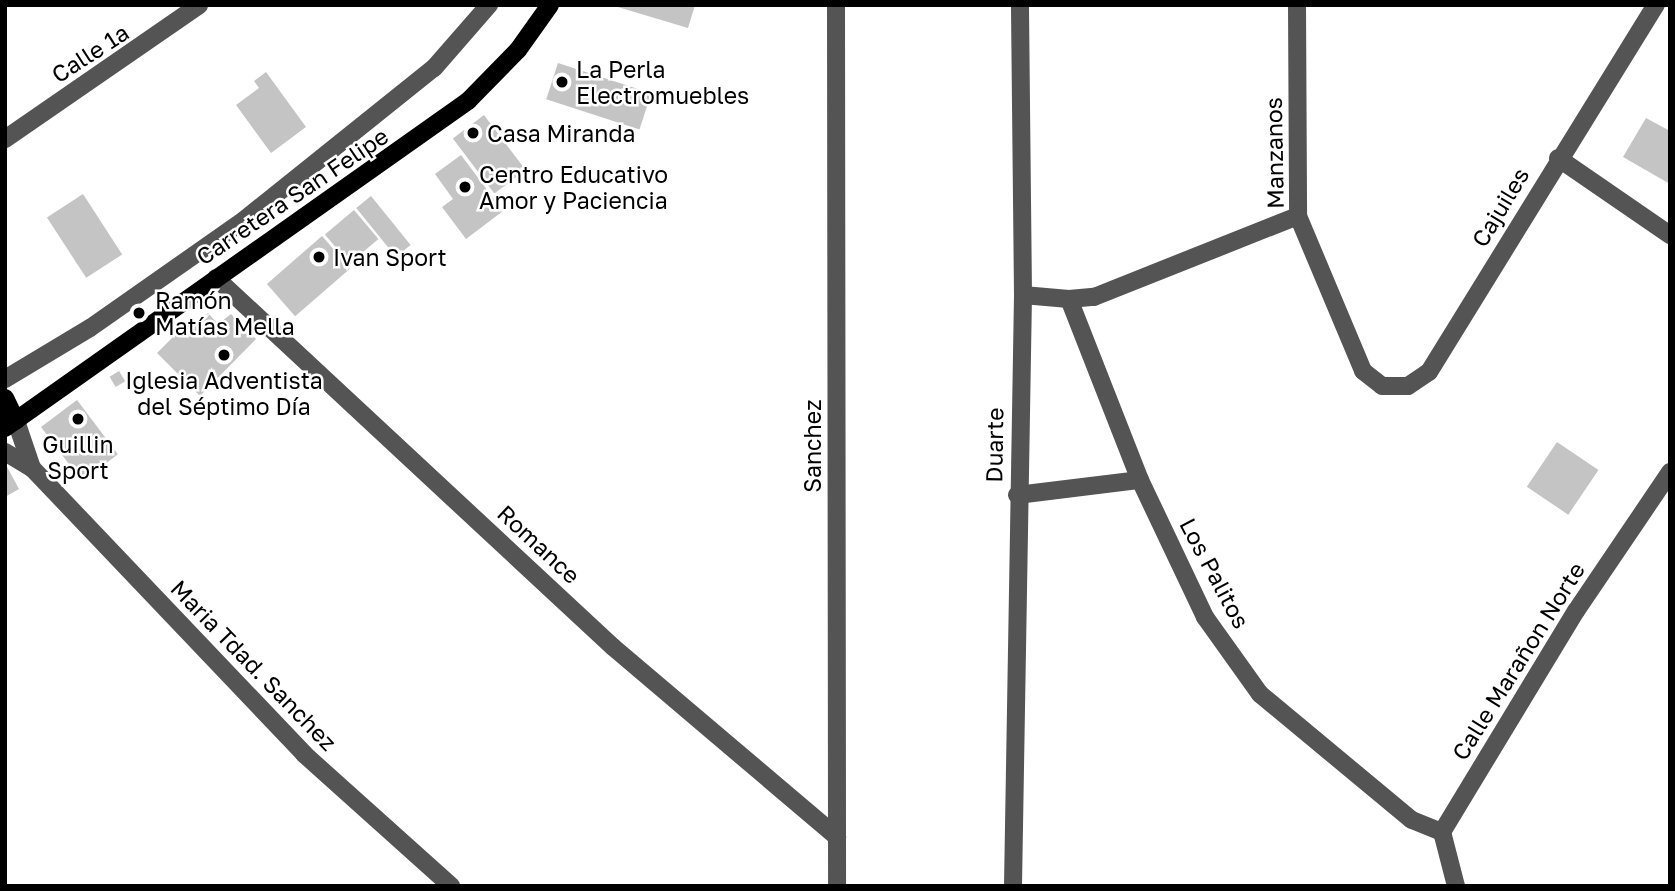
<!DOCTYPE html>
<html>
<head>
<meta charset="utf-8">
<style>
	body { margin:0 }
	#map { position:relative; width:1675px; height:891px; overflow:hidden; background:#fff; font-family:"Golos Text",sans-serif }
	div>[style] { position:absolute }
	.building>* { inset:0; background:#c4c4c4; transform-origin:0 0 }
	.minor>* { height:18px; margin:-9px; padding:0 9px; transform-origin:9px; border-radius:9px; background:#545454 }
	.major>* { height:18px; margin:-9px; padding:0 9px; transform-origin:9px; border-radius:9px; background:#000 }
	.dots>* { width:19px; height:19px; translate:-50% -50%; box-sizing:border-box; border:4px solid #fff; border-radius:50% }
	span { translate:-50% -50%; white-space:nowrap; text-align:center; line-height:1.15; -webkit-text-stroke:5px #fff; paint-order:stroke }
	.street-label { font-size:23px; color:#000 }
	.poi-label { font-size:23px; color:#000 }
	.left { translate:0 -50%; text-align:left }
	.frame { position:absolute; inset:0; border:7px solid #000; pointer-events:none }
</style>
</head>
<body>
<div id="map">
	<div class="building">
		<div style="clip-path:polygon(611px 5px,695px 5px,688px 28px)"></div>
		<div style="left:558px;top:63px;width:98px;height:38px;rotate:18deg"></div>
		<div style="clip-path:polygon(266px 72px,306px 127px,271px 153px,236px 105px,259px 88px,254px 81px)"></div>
		<div style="left:484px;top:115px;width:69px;height:39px;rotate:53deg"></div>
		<div style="clip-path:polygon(1646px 118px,1670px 131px,1670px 184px,1623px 157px)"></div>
		<div style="clip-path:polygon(461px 155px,503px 211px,466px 239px,442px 207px,453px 199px,435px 174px)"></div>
		<div style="left:83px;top:194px;width:72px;height:43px;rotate:57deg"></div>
		<div style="left:371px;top:196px;width:63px;height:19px;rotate:51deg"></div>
		<div style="left:354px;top:210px;width:38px;height:38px;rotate:50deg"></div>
		<div style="left:322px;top:236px;width:43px;height:73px;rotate:49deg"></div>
		<div style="clip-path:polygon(208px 313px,218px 324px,231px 314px,256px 339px,200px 396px,157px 353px,182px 328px,186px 333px)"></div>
		<div style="left:119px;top:371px;width:12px;height:11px;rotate:59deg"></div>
		<div style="left:77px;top:400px;width:68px;height:45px;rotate:53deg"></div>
		<div style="left:1557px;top:442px;width:50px;height:54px;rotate:34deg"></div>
		<div style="clip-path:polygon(5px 463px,19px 489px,5px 497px)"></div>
	</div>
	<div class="minor">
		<div style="left:836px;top:5px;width:881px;rotate:89.93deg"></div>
		<div style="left:1297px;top:5px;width:211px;rotate:89.7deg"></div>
		<div style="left:1298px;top:216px;width:168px;rotate:67.2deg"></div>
		<div style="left:1363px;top:371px;width:24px;rotate:38deg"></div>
		<div style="left:1382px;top:386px;width:26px"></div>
		<div style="left:1408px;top:386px;width:25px;rotate:-34deg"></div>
		<div style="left:1429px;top:372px;width:432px;rotate:-58.3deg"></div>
		<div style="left:5px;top:139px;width:236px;rotate:-34.6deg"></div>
		<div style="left:1558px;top:158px;width:136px;rotate:34.5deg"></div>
		<div style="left:216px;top:278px;width:542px;rotate:42.91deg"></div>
		<div style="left:613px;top:647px;width:294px;rotate:40.3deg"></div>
		<div style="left:1023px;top:295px;width:46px;rotate:5deg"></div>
		<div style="left:1069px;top:299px;width:194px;rotate:68.6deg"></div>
		<div style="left:1140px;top:480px;width:152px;rotate:64.6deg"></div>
		<div style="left:1205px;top:617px;width:95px;rotate:54.5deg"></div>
		<div style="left:1260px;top:694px;width:197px;rotate:39.7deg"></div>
		<div style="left:1412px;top:820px;width:32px;rotate:22deg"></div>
		<div style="left:1069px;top:299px;width:25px;rotate:-5deg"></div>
		<div style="left:1094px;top:297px;width:219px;rotate:-21.7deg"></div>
		<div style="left:5px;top:379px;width:99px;rotate:-31deg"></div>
		<div style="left:90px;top:328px;width:188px;rotate:-35deg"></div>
		<div style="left:244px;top:220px;width:243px;rotate:-38.7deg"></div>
		<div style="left:434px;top:68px;width:84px;rotate:-48.9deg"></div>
		<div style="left:16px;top:421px;width:50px;rotate:71.2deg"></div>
		<div style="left:5px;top:452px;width:31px;rotate:31deg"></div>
		<div style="left:32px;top:468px;width:395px;rotate:46.4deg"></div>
		<div style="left:304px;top:754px;width:198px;rotate:41.9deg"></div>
		<div style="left:1017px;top:495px;width:124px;rotate:-7deg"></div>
		<div style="left:1013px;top:886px;width:591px;rotate:-89.03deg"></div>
		<div style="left:1023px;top:295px;width:290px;rotate:-90.6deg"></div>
		<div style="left:1456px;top:886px;width:56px;rotate:-104.5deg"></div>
		<div style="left:1442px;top:832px;width:258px;rotate:-58.8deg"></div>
		<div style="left:1576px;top:611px;width:168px;rotate:-55.9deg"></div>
	</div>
	<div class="major">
		<div style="left:5px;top:398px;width:25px;rotate:64deg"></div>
		<div style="left:5px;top:428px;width:567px;rotate:-35.23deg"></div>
		<div style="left:468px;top:101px;width:71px;rotate:-45.6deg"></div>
		<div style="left:518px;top:50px;width:55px;rotate:-54.6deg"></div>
	</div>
	<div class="dots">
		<div style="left:562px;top:82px;background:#000"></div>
		<div style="left:473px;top:133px;background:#000"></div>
		<div style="left:465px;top:187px;background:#000"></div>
		<div style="left:319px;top:257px;background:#000"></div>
		<div style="left:139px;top:313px;background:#000"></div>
		<div style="left:224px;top:355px;background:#000"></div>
		<div style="left:78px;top:419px;background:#000"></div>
	</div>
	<div class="street-label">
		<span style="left:90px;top:53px;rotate:-33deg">Calle 1a</span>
		<span style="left:1274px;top:153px;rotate:-91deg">Manzanos</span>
		<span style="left:292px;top:196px;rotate:-34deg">Carretera San Felipe</span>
		<span style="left:1500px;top:207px;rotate:-59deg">Cajuiles</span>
		<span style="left:994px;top:445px;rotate:-89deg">Duarte</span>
		<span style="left:812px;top:446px;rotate:-90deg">Sanchez</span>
		<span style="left:539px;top:544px;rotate:43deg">Romance</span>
		<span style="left:1215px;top:573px;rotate:62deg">Los Palitos</span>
		<span style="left:1518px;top:661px;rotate:-58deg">Calle Marañon Norte</span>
		<span style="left:254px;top:665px;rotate:46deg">Maria Tdad. Sanchez</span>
	</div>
	<div class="poi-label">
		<span class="left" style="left:576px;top:82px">La Perla<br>Electromuebles</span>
		<span class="left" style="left:487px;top:133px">Casa Miranda</span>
		<span class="left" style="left:479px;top:187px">Centro Educativo<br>Amor y Paciencia</span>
		<span class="left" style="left:333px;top:257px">Ivan Sport</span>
		<span class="left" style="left:155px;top:313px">Ramón<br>Matías Mella</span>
		<span style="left:224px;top:393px">Iglesia Adventista<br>del Séptimo Día</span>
		<span style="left:78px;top:457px">Guillin<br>Sport</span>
	</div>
	<div class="frame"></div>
</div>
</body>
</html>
